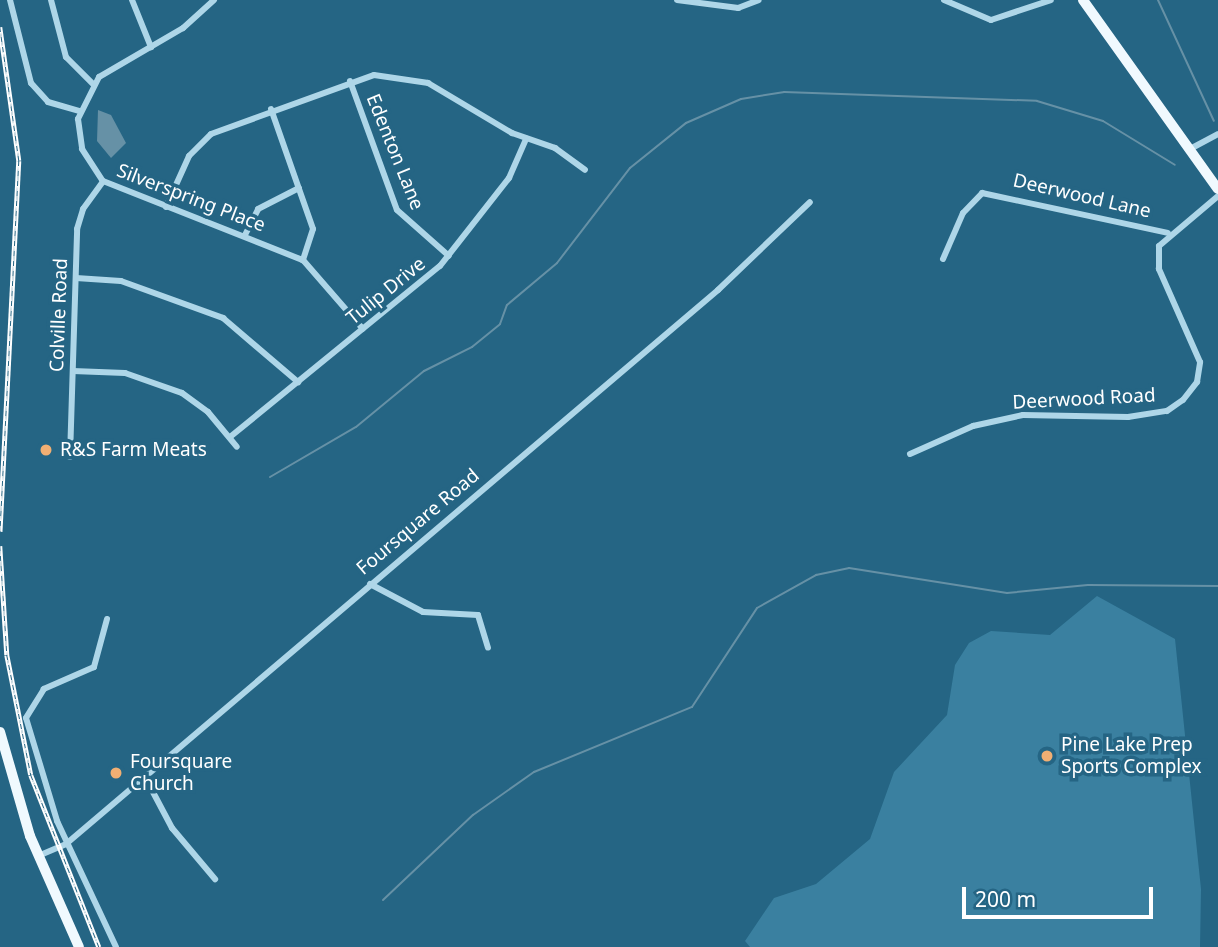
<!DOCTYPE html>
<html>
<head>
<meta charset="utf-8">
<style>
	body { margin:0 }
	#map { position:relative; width:1218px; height:947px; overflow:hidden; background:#256584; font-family:"Noto Sans",sans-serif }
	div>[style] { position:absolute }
	.green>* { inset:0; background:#3a80a0 }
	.water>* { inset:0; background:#6691a6 }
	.stream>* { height:2px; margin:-1px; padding:0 1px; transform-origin:1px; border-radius:1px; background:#6691a6 }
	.minor>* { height:6px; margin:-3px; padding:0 3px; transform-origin:3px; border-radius:3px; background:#aed6e8 }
	.primary>* { height:10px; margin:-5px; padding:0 5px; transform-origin:5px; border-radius:5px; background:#f0f9fe }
	.rail>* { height:4.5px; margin-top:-2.25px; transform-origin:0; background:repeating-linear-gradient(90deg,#256584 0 5px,#fff 0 10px); box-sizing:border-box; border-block:2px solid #fff }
	.dots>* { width:19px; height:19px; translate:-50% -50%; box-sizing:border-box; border:4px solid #256584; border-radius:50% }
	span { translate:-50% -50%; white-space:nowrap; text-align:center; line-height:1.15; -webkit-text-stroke:7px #256584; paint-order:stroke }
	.street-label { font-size:19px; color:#fff }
	.poi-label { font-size:19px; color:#fff }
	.left { translate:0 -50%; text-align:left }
	.scale { position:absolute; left:962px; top:887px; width:191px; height:32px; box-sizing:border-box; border:4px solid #fff; border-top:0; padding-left:9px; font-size:21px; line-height:24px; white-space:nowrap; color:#fff; -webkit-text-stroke:5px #256584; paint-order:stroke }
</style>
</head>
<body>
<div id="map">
	<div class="green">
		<div style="clip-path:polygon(1097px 596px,1175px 639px,1201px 889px,1200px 947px,750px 947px,745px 941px,774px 898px,816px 884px,870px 839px,894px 772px,947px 715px,955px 665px,969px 643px,991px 631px,1050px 635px)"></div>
	</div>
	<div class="water">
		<div style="clip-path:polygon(98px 110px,111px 115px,126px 143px,111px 158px,97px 141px)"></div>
	</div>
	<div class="stream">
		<div style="left:1158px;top:0;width:133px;rotate:65.2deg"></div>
		<div style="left:270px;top:477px;width:99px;rotate:-30.2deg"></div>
		<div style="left:356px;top:427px;width:88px;rotate:-39.5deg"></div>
		<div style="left:424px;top:371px;width:54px;rotate:-26.6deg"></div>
		<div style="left:472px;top:347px;width:36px;rotate:-39deg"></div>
		<div style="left:500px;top:324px;width:20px;rotate:-70deg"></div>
		<div style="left:507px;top:305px;width:65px;rotate:-40deg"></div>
		<div style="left:557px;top:263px;width:120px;rotate:-52.5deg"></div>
		<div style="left:630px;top:168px;width:72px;rotate:-38.8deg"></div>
		<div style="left:686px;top:123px;width:60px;rotate:-23.6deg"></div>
		<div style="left:741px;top:99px;width:44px;rotate:-9.2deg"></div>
		<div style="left:784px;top:92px;width:253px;rotate:2deg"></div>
		<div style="left:1037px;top:101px;width:69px;rotate:16.9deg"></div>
		<div style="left:1103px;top:121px;width:84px;rotate:31.4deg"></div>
		<div style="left:383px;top:900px;width:124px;rotate:-43.4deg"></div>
		<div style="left:473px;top:815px;width:75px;rotate:-35.2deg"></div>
		<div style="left:534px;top:772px;width:171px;rotate:-22.4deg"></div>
		<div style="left:692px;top:707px;width:118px;rotate:-56.7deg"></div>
		<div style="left:757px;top:608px;width:68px;rotate:-29.2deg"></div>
		<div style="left:816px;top:575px;width:34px;rotate:-12deg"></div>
		<div style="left:849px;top:568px;width:160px;rotate:9deg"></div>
		<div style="left:1007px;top:593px;width:81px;rotate:-5.6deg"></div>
		<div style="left:1088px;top:585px;width:130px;rotate:0.4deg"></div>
	</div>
	<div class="minor">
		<div style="left:10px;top:0;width:86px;rotate:75.8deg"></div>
		<div style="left:31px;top:83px;width:25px;rotate:48deg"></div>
		<div style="left:48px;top:102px;width:33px;rotate:16deg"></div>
		<div style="left:51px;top:0;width:59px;rotate:75.3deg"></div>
		<div style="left:66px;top:57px;width:38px;rotate:45deg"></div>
		<div style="left:132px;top:0;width:51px;rotate:68deg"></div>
		<div style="left:214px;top:0;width:42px;rotate:137.9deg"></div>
		<div style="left:183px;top:28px;width:97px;rotate:149.7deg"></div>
		<div style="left:99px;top:77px;width:47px;rotate:116.6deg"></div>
		<div style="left:78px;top:119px;width:30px;rotate:82deg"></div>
		<div style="left:82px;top:149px;width:38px;rotate:57deg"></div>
		<div style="left:103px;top:181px;width:215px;rotate:21.6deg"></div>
		<div style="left:303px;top:260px;width:91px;rotate:49deg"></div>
		<div style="left:677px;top:0;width:62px;rotate:7.5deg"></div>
		<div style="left:738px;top:8px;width:22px;rotate:-21deg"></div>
		<div style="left:944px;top:0;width:51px;rotate:23.1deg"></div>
		<div style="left:991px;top:20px;width:63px;rotate:-18.4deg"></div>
		<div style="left:350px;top:81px;width:137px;rotate:70deg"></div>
		<div style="left:397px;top:210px;width:69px;rotate:41.5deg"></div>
		<div style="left:271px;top:109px;width:127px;rotate:70.7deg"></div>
		<div style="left:313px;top:229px;width:33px;rotate:108deg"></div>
		<div style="left:1190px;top:149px;width:32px;rotate:-28deg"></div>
		<div style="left:166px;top:207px;width:56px;rotate:-65.7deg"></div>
		<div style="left:189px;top:156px;width:31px;rotate:-45deg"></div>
		<div style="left:211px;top:134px;width:173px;rotate:-19.9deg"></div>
		<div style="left:374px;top:75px;width:55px;rotate:8.4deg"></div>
		<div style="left:428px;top:83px;width:98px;rotate:30.8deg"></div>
		<div style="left:512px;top:133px;width:46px;rotate:19.2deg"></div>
		<div style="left:555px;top:148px;width:37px;rotate:36deg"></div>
		<div style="left:245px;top:235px;width:29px;rotate:-63deg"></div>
		<div style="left:258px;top:209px;width:46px;rotate:-27.1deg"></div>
		<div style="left:943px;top:259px;width:50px;rotate:-66.5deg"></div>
		<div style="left:963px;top:213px;width:28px;rotate:-46deg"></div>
		<div style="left:982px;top:193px;width:190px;rotate:12.1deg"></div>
		<div style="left:76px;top:278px;width:45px;rotate:3.8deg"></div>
		<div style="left:121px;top:281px;width:109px;rotate:19.9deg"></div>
		<div style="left:223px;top:318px;width:99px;rotate:40.5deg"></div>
		<div style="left:73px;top:371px;width:52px;rotate:2.2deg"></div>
		<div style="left:125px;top:373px;width:60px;rotate:19.3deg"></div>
		<div style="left:182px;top:393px;width:32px;rotate:36deg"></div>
		<div style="left:208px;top:412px;width:45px;rotate:50.4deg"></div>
		<div style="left:230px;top:437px;width:271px;rotate:-39.2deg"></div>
		<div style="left:440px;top:266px;width:112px;rotate:-51.9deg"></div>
		<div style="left:509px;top:178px;width:43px;rotate:-66.4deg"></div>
		<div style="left:910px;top:454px;width:69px;rotate:-24deg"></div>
		<div style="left:973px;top:426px;width:51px;rotate:-12.4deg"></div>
		<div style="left:1023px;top:415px;width:105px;rotate:1.1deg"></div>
		<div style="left:1128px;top:417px;width:39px;rotate:-9deg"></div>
		<div style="left:1167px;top:411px;width:19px;rotate:-35deg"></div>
		<div style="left:1183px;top:400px;width:23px;rotate:-52deg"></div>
		<div style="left:1197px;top:382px;width:20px;rotate:-81deg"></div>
		<div style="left:1200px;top:362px;width:102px;rotate:-113.8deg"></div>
		<div style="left:1159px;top:269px;width:23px;rotate:-90deg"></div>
		<div style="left:1159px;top:246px;width:77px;rotate:-40.3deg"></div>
		<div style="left:70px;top:457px;width:228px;rotate:-88.2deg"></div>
		<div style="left:77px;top:229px;width:21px;rotate:-73deg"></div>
		<div style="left:83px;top:209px;width:34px;rotate:-54deg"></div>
		<div style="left:370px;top:584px;width:60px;rotate:27.8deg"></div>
		<div style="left:423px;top:612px;width:55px;rotate:3.1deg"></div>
		<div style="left:478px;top:615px;width:34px;rotate:73deg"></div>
		<div style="left:107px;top:619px;width:50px;rotate:105.2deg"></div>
		<div style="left:94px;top:667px;width:55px;rotate:156.3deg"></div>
		<div style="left:44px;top:689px;width:34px;rotate:122deg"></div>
		<div style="left:26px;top:718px;width:108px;rotate:73.2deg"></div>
		<div style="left:57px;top:821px;width:139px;rotate:64.9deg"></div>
		<div style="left:145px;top:777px;width:58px;rotate:62.1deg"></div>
		<div style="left:172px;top:828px;width:67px;rotate:49.9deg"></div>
		<div style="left:38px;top:856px;width:30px;rotate:-23deg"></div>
		<div style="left:66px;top:844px;width:856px;rotate:-40.35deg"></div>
		<div style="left:718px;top:290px;width:127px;rotate:-43.7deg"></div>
	</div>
	<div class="primary">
		<div style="left:1083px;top:0;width:232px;rotate:54.5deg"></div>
		<div style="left:0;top:732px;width:108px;rotate:73.9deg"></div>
		<div style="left:30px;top:836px;width:121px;rotate:66.2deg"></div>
	</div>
	<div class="rail">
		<div style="left:0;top:27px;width:135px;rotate:81.9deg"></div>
		<div style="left:19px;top:161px;width:371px;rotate:92.9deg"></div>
		<div style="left:0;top:546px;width:109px;rotate:86.3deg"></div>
		<div style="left:7px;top:655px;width:122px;rotate:78.7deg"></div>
		<div style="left:31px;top:775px;width:185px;rotate:68.4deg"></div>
	</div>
	<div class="dots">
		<div style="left:46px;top:450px;background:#f1af73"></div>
		<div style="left:1047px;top:756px;background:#f1af73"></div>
		<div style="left:116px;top:773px;background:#f1af73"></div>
	</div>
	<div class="street-label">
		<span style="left:395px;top:152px;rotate:68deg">Edenton Lane</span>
		<span style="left:1082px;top:196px;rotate:13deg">Deerwood Lane</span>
		<span style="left:191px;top:198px;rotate:21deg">Silverspring Place</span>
		<span style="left:386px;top:291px;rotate:-39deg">Tulip Drive</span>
		<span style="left:59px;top:315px;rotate:-88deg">Colville Road</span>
		<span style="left:1084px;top:399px;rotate:-3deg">Deerwood Road</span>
		<span style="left:418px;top:522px;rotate:-40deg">Foursquare Road</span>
	</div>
	<div class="poi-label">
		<span class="left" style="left:60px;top:450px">R&amp;S Farm Meats</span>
		<span class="left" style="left:1061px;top:756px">Pine Lake Prep<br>Sports Complex</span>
		<span class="left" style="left:130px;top:773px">Foursquare<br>Church</span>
	</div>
	<div class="scale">200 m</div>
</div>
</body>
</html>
